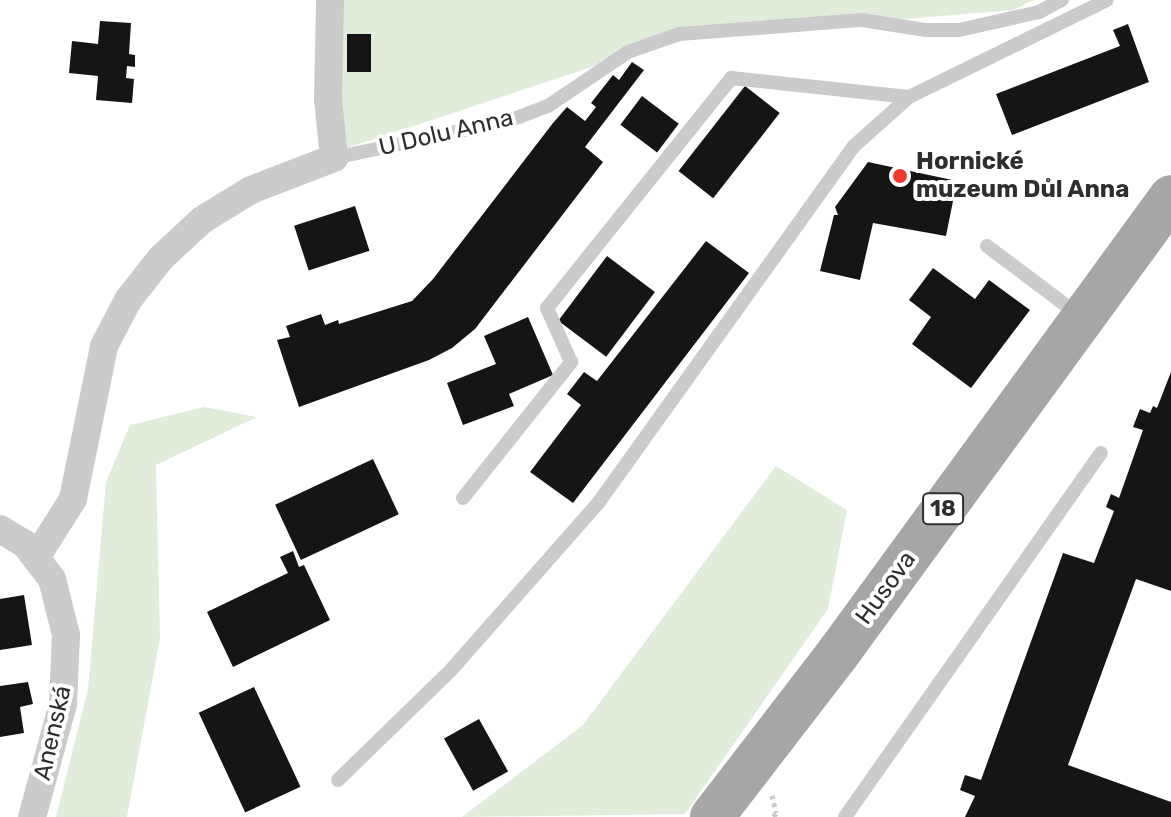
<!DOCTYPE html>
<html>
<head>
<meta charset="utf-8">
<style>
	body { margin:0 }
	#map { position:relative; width:1171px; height:817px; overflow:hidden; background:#fff; font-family:Rubik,sans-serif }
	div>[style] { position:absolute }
	.green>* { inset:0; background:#e1ecdb }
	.building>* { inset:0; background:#151515; transform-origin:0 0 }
	.path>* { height:5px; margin-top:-2.5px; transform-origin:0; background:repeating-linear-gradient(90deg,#cbcbcb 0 4px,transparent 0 8px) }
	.lane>* { height:14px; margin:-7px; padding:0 7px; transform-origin:7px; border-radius:7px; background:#cbcbcb }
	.street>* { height:28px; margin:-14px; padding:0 14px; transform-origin:14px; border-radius:14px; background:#cbcbcb }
	.primary>* { height:44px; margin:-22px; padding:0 22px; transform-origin:22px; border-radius:22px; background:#a6a6a6 }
	.dots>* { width:22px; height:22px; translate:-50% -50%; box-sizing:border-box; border:4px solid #fff; border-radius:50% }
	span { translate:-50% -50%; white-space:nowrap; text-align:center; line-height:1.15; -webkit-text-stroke:8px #fff; paint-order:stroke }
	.shield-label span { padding:2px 6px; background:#fff; border:2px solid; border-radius:6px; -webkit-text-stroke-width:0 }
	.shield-label { font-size:22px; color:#2e2e2e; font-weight:700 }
	.street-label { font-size:24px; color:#2e2e2e }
	.poi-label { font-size:24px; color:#2e2e2e; font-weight:700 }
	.left { translate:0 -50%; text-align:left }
</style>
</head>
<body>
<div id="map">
	<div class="green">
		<div style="clip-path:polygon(334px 0,1034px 0,1013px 10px,679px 38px,335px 152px)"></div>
		<div style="clip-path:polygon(204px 407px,257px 417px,156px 465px,160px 638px,127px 817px,56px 817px,88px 689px,106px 482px,130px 425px)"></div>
		<div style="clip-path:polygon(776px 466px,847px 510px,828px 609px,685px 814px,462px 817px,583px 725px)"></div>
	</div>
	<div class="building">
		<div style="clip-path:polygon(100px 21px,131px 23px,129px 54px,135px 55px,135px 67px,127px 66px,126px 78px,134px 79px,132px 103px,96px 100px,98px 76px,69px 73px,72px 41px,98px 44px)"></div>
		<div style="clip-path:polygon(1128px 24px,1149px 82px,1012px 135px,996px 94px,1120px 46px,1113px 30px)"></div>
		<div style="left:347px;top:34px;width:24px;height:38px"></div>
		<div style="clip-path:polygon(632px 62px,644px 70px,585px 147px,603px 162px,475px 329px,452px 348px,429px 360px,299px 407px,277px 340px,290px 337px,286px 326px,321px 314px,325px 325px,338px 320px,339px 324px,412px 301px,433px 279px,553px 123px,567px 107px,585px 121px,596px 107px,591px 103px,613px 75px,619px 80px)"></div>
		<div style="left:745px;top:86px;width:44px;height:108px;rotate:38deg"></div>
		<div style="left:642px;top:96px;width:46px;height:36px;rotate:37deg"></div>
		<div style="clip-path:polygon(868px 162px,957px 181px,946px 236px,873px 223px,860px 280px,820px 271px,834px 215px,838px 215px,835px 207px)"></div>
		<div style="left:355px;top:206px;width:47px;height:64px;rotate:72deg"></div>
		<div style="clip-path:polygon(706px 241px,749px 273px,573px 503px,530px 472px,581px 405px,567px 394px,584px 372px,597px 381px)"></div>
		<div style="left:607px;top:256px;width:60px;height:81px;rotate:37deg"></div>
		<div style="clip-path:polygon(933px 268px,975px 299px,989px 280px,1030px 310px,971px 388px,912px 344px,931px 317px,909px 300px)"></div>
		<div style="clip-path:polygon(528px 317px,553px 375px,509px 394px,514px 406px,463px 425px,447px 383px,496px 364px,484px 336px)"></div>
		<div style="clip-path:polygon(1171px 372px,1171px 591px,1136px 579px,1068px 765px,1171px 802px,1171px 817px,965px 817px,975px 796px,960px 790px,965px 775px,981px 780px,1063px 553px,1094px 563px,1114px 511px,1106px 507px,1111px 494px,1119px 498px,1143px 430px,1133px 427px,1140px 409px,1150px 413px,1153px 406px,1157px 408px)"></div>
		<div style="left:373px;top:459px;width:61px;height:108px;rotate:65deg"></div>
		<div style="clip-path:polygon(293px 551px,299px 567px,304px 565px,330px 620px,233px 667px,207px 612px,288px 573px,280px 557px)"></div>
		<div style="clip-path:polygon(24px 595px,32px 645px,0 650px,0 599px)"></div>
		<div style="clip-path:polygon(28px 682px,33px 704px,20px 707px,24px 733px,0 737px,0 686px)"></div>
		<div style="left:254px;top:687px;width:110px;height:61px;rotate:65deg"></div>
		<div style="left:479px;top:719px;width:60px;height:40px;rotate:61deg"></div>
	</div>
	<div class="path">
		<div style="left:772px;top:795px;width:18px;rotate:77deg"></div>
		<div style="left:776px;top:813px;width:5px;rotate:127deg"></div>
	</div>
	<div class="lane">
		<div style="left:334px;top:158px;width:181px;rotate:-12.1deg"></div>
		<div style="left:511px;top:120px;width:40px;rotate:-21deg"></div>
		<div style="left:548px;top:106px;width:97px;rotate:-34deg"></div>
		<div style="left:628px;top:52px;width:54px;rotate:-19.4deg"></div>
		<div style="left:679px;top:34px;width:184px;rotate:-4.4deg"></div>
		<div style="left:862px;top:20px;width:65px;rotate:8.9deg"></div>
		<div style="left:926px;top:30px;width:33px"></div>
		<div style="left:959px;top:30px;width:82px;rotate:-12.7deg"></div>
		<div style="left:1039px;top:12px;width:26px;rotate:-28deg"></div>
		<div style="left:987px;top:246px;width:115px;rotate:36.9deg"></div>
		<div style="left:463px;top:498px;width:174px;rotate:-51.5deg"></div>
		<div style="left:571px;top:362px;width:59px;rotate:-114deg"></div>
		<div style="left:547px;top:308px;width:295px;rotate:-51.3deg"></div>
		<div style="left:731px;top:78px;width:179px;rotate:6.1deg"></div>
		<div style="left:338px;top:780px;width:158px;rotate:-44.2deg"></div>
		<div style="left:451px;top:670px;width:224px;rotate:-48.6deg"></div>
		<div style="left:599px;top:502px;width:438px;rotate:-54.4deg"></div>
		<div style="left:854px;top:146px;width:74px;rotate:-41.7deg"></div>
		<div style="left:909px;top:97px;width:220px;rotate:-26.1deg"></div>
		<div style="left:845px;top:817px;width:445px;rotate:-54.9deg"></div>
	</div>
	<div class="street">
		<div style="left:0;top:529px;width:29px;rotate:31deg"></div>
		<div style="left:25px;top:544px;width:44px;rotate:52.4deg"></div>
		<div style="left:52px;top:579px;width:58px;rotate:76deg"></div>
		<div style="left:66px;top:635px;width:69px;rotate:92.5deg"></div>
		<div style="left:63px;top:704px;width:117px;rotate:105.3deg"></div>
		<div style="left:37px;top:556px;width:67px;rotate:-57.7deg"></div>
		<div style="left:73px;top:499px;width:156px;rotate:-78.5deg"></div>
		<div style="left:104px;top:346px;width:52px;rotate:-62.4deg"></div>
		<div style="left:128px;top:300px;width:53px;rotate:-51.8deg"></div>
		<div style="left:161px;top:258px;width:56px;rotate:-42.8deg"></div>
		<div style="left:202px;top:220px;width:57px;rotate:-31.5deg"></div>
		<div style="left:251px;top:190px;width:89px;rotate:-21.1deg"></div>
		<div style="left:334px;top:158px;width:59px;rotate:-95.8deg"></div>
		<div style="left:328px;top:99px;width:99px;rotate:-88.8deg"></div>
	</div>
	<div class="primary">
		<div style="left:712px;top:817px;width:208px;rotate:-52.4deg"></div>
		<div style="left:839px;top:652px;width:563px;rotate:-53.88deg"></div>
	</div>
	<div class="dots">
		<div style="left:900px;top:176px;background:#ea3d2b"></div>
	</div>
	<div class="shield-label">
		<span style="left:943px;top:509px">18</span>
	</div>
	<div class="street-label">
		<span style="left:446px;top:133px;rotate:-13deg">U Dolu Anna</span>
		<span style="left:886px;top:588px;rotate:-54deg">Husova</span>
		<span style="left:53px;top:733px;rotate:-77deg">Anenská</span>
	</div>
	<div class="poi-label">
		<span class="left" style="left:916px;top:176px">Hornické<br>muzeum Důl Anna</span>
	</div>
</div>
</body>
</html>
